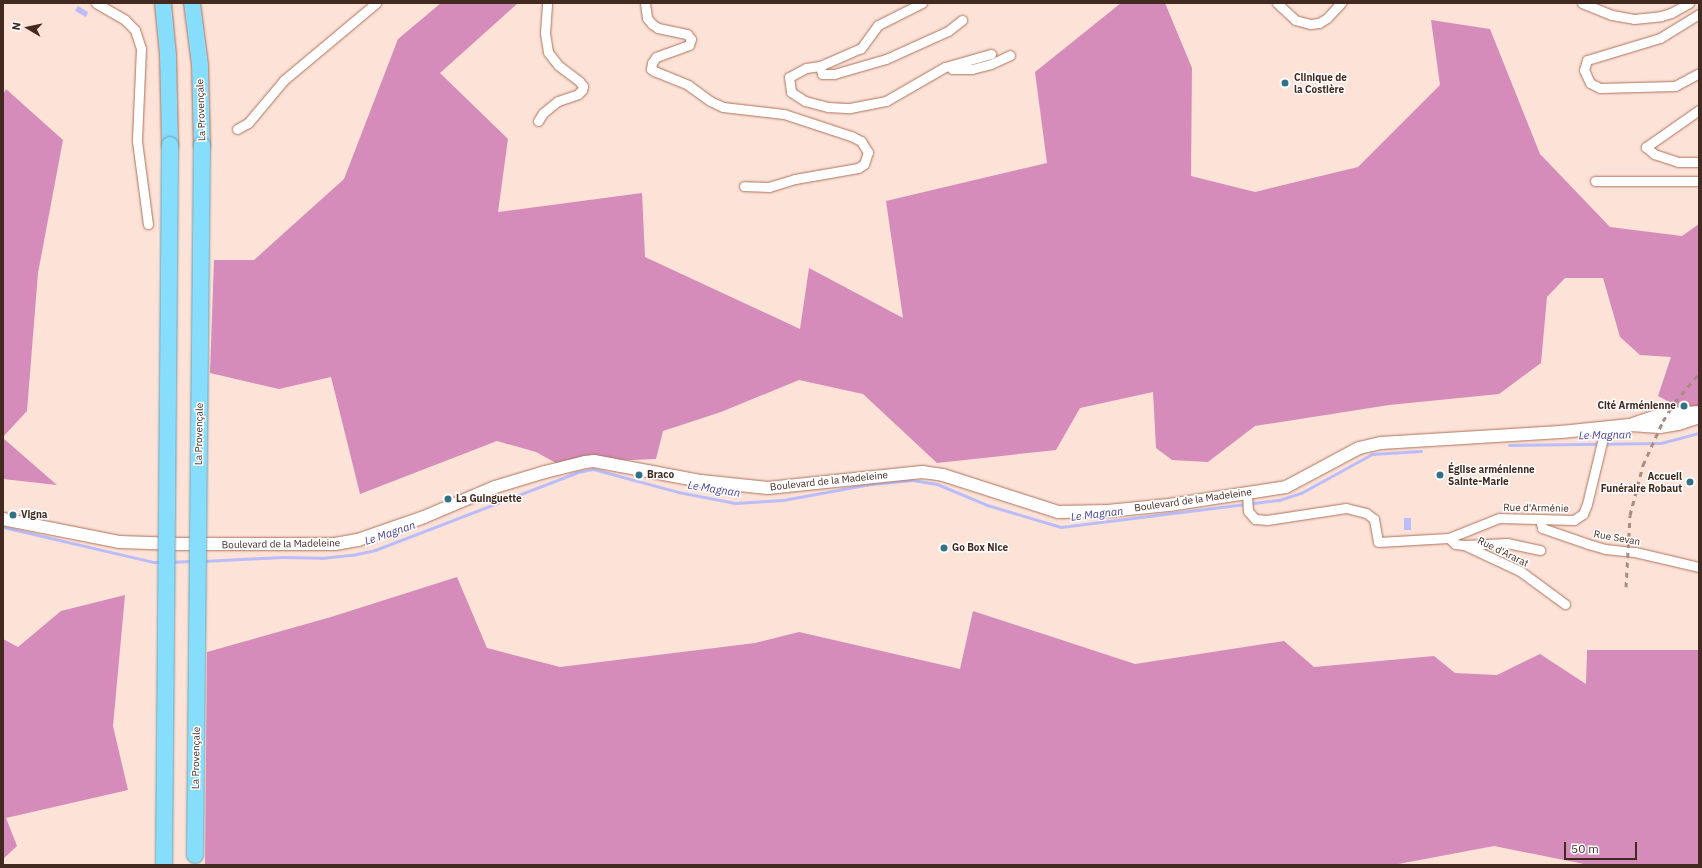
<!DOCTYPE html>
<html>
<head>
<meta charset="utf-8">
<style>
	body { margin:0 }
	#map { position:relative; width:1702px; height:868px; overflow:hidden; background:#fde2d7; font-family:"IBM Plex Sans",sans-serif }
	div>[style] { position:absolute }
	.forest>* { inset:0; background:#d68cba }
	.water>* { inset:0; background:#babdfa; transform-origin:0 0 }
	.stream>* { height:3px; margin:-1.5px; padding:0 1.5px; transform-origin:1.5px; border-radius:1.5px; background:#babdfa }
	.roads { filter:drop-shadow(0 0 1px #ac725b) drop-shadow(0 0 1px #ac725b) }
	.street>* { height:9px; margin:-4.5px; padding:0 4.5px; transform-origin:4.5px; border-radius:4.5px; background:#fff }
	.secondary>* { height:12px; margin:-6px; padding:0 6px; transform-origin:6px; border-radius:6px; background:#fff }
	.highway>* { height:16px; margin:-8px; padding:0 8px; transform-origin:8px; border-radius:8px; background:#86defc }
	.rail>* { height:3px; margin-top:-1.5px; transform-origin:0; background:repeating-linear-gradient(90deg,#a68c81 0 5px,transparent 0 10px) }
	.bridges { filter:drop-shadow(0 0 1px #6f9faf) drop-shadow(0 0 1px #6f9faf) }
	.highway-bridge>* { height:16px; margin:-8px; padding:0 8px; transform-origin:8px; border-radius:8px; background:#86defc }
	.dots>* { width:11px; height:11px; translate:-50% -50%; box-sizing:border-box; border:2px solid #fff; border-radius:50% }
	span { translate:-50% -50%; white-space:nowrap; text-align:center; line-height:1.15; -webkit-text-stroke:3px #fff; paint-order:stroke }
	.poi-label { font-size:10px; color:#432a20; font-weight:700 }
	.left { translate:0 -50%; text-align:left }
	.right { translate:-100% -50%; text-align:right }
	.street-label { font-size:10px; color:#432a20 }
	.water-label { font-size:11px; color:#463f95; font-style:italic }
	.frame { position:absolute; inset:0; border:4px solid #432a20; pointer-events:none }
	.north { position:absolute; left:8px; top:8px; width:40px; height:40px; -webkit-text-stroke:3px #fff; paint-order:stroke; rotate:279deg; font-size:11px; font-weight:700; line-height:16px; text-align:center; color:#432a20 }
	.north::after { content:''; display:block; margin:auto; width:14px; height:18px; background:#432a20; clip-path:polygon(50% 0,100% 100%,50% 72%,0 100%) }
	.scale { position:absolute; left:1564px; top:842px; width:73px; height:18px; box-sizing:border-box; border:2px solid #432a20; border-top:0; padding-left:5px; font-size:12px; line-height:14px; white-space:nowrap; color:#432a20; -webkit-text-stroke:3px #fff; paint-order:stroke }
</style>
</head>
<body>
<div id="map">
	<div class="forest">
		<div style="clip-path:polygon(441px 3px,518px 3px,440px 73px,508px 139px,498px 212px,642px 193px,645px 257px,800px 329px,809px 268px,903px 318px,886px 201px,1047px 163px,1035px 72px,1121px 3px,1165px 3px,1192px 68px,1191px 176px,1255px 192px,1358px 167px,1440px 85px,1431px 20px,1490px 29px,1540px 154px,1610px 227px,1682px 236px,1699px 224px,1699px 406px,1682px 409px,1658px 396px,1671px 357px,1640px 355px,1620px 337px,1603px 278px,1565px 278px,1547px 297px,1541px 363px,1499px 394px,1389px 405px,1255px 426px,1208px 462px,1172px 460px,1156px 448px,1153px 392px,1080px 408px,1056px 450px,937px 463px,863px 394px,799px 380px,721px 412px,663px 431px,656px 459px,556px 463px,536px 452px,497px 441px,360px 494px,331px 377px,279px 389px,210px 373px,214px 260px,254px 260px,344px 179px,398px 39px)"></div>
		<div style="clip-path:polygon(6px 89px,63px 140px,38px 273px,27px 411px,3px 437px,3px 95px)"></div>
		<div style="clip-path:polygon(3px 438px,57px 485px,3px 479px)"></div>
		<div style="clip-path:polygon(457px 577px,487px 648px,560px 667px,755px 643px,799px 632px,960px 669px,973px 611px,1135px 664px,1284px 641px,1314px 667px,1434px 656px,1455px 673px,1497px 675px,1540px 654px,1586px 684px,1587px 650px,1699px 650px,1699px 865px,1589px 865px,1494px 846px,1393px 865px,205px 865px,207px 652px,331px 617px)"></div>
		<div style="clip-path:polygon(125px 595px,113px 726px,128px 790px,6px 818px,17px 846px,3px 859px,3px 639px,18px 647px,61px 611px)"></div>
	</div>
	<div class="water">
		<div style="clip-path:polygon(78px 6px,88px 12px,86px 17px,75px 11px)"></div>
		<div style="left:1404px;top:518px;width:7px;height:12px"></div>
	</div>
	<div class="stream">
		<div style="left:1509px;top:445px;width:152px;rotate:-0.8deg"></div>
		<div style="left:1661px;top:443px;width:39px;rotate:-15deg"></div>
		<div style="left:3px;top:527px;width:155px;rotate:13.1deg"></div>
		<div style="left:154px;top:562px;width:7px"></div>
		<div style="left:203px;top:561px;width:79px;rotate:-2.9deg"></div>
		<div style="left:282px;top:557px;width:39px;rotate:1deg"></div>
		<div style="left:321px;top:558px;width:31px;rotate:-6deg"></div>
		<div style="left:352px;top:555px;width:24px;rotate:-12deg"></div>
		<div style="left:375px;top:550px;width:217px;rotate:-21deg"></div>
		<div style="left:578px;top:472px;width:15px;rotate:-11deg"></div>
		<div style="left:593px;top:469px;width:88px;rotate:15.1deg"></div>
		<div style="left:678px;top:492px;width:58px;rotate:10.9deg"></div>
		<div style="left:735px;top:503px;width:48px;rotate:-3.6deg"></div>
		<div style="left:783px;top:500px;width:89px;rotate:-10.3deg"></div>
		<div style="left:871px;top:484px;width:41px;rotate:-5.6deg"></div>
		<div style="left:912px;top:480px;width:25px;rotate:9deg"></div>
		<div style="left:937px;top:484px;width:54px;rotate:22.8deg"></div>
		<div style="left:987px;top:505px;width:77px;rotate:16.6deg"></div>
		<div style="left:1061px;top:527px;width:220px;rotate:-7.1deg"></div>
		<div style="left:1279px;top:500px;width:23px;rotate:-18deg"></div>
		<div style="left:1301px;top:493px;width:81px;rotate:-28.8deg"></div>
		<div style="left:1372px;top:454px;width:49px;rotate:-3.5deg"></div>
		<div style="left:171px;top:562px;width:22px;rotate:-3deg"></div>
	</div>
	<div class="roads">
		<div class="street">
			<div style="left:96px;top:3px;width:34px;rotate:30deg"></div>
			<div style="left:125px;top:20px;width:14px;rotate:45deg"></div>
			<div style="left:135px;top:30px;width:19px;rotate:72deg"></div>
			<div style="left:141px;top:48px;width:93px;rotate:92.5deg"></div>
			<div style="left:137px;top:141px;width:84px;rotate:82.5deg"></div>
			<div style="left:645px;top:3px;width:15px;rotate:82deg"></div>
			<div style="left:647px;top:18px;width:8px;rotate:50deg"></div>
			<div style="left:652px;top:24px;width:7px;rotate:34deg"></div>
			<div style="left:658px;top:28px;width:30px;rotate:12deg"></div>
			<div style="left:687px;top:34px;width:6px;rotate:51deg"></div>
			<div style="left:691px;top:39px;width:6px;rotate:108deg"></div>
			<div style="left:689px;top:45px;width:35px;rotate:160deg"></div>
			<div style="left:656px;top:57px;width:7px;rotate:124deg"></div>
			<div style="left:652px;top:63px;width:6px;rotate:99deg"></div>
			<div style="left:651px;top:69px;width:4px;rotate:34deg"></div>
			<div style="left:654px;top:71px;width:37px;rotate:22deg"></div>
			<div style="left:688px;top:85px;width:27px;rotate:36deg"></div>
			<div style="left:710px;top:101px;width:14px;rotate:25deg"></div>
			<div style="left:723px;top:107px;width:61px;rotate:6.5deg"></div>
			<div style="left:784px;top:114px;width:71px;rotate:18.2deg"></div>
			<div style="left:851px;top:136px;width:11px;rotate:27deg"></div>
			<div style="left:861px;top:141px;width:13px;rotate:58deg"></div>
			<div style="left:868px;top:152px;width:13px;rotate:108deg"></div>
			<div style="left:864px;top:164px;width:7px;rotate:146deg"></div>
			<div style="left:858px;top:168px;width:64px;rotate:170.1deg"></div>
			<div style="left:795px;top:179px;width:27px;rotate:163deg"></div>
			<div style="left:769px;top:187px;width:25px;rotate:-178deg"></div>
			<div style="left:922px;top:3px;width:49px;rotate:153.4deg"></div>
			<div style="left:878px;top:25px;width:29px;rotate:126deg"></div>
			<div style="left:861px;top:48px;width:45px;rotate:156.3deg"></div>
			<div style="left:820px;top:66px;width:8px;rotate:76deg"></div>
			<div style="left:822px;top:74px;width:12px"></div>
			<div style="left:834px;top:74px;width:54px;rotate:-16.1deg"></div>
			<div style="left:886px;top:59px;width:68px;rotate:-24.3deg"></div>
			<div style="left:948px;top:31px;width:18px;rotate:-38deg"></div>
			<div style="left:1277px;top:3px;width:25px;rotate:43deg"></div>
			<div style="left:1295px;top:20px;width:16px;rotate:15deg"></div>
			<div style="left:1310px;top:24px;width:9px;rotate:-6deg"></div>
			<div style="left:1319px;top:23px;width:9px;rotate:-32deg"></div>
			<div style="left:1327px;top:18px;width:21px;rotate:-47deg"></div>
			<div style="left:1582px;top:3px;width:32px;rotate:22deg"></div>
			<div style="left:1612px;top:15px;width:22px;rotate:10deg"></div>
			<div style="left:1634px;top:19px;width:27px;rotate:-6deg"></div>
			<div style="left:1661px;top:16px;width:10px;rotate:-17deg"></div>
			<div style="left:1671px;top:13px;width:21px;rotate:-29deg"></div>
			<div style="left:1699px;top:14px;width:46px;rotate:148.4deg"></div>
			<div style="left:1660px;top:38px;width:76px;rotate:163.2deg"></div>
			<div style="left:1587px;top:60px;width:10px;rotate:107deg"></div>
			<div style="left:1584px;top:70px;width:14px;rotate:65deg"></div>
			<div style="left:1590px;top:83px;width:11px;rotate:27deg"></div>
			<div style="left:1600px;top:88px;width:75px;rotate:-1.5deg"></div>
			<div style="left:1675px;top:86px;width:27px;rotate:-28deg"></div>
			<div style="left:820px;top:66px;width:14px;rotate:172deg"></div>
			<div style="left:806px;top:68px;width:19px;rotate:152deg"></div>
			<div style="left:789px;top:77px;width:15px;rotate:82deg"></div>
			<div style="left:791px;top:92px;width:17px;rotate:33deg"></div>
			<div style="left:805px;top:101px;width:24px;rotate:15deg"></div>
			<div style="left:828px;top:107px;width:22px;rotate:3deg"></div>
			<div style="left:850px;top:108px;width:37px;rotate:-11deg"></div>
			<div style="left:886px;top:101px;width:68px;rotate:-30deg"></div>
			<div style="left:945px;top:67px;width:48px;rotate:-15.8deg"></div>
			<div style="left:952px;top:69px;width:20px"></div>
			<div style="left:972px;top:69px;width:20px;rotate:-15deg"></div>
			<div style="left:991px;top:64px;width:21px;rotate:-25deg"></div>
			<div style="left:1699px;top:110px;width:65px;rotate:145.1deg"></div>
			<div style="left:1646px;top:147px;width:11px;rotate:41deg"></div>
			<div style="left:1654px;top:154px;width:25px;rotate:18deg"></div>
			<div style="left:1678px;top:162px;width:21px"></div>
			<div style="left:538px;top:121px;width:9px;rotate:-58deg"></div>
			<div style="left:543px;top:113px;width:19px;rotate:-39deg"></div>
			<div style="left:558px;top:101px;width:21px;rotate:-19deg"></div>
			<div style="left:578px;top:94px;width:6px;rotate:-45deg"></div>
			<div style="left:582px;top:90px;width:4px;rotate:-76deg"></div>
			<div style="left:583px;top:86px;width:6px;rotate:-129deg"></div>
			<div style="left:579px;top:81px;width:26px;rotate:-143deg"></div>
			<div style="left:558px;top:65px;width:16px;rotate:-128deg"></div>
			<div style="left:548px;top:52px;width:19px;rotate:-99deg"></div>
			<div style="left:545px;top:33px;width:30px;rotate:-86deg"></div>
			<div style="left:237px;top:129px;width:13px;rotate:-29deg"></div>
			<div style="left:248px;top:123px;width:56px;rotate:-50.1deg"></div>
			<div style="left:284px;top:80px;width:120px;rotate:-39.9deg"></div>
			<div style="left:1595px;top:181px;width:104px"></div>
			<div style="left:1247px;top:493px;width:18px;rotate:87deg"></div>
			<div style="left:1248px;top:511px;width:11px;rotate:49deg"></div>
			<div style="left:1255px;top:519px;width:12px;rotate:5deg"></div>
			<div style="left:1267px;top:520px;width:80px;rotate:-8.6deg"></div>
			<div style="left:1346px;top:508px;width:21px;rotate:14deg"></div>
			<div style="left:1366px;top:513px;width:10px;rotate:37deg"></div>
			<div style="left:1374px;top:519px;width:23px;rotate:80deg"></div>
			<div style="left:1378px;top:542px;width:71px;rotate:-3.2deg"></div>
			<div style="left:1449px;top:538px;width:54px;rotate:-21.8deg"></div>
			<div style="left:1499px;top:518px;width:75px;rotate:1.5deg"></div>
			<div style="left:1574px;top:520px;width:11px;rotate:-34deg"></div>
			<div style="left:1583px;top:514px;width:11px;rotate:-68deg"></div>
			<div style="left:1587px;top:504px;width:68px;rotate:-76.4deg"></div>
			<div style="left:1603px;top:438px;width:10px;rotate:-84deg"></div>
			<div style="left:1540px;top:519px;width:9px;rotate:77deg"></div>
			<div style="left:1542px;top:528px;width:49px;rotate:19.2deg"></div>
			<div style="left:1588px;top:544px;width:18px;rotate:16deg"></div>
			<div style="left:1605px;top:549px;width:30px;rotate:6deg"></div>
			<div style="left:1635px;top:552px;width:66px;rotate:13.2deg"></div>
			<div style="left:1449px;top:538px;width:8px;rotate:45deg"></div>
			<div style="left:1455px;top:544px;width:9px;rotate:6deg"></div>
			<div style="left:1464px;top:545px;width:62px;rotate:24.9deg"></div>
			<div style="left:1520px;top:571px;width:56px;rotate:36.3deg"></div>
			<div style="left:1465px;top:545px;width:42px;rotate:-2.7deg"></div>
			<div style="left:1507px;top:543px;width:34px;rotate:12deg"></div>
		</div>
		<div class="secondary">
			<div style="left:1633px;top:424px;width:28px;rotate:-19deg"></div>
			<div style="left:1659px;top:415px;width:40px;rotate:-4.3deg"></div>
			<div style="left:3px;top:519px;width:118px;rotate:11.2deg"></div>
			<div style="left:119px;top:542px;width:60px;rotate:1.9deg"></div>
			<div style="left:179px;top:544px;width:156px"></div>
			<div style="left:335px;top:544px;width:23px;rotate:-10deg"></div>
			<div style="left:358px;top:540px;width:70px;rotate:-19.2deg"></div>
			<div style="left:424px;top:517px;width:77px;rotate:-22.9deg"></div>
			<div style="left:495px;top:487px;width:52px;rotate:-16.7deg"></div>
			<div style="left:545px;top:472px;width:41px;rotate:-14deg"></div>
			<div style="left:585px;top:462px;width:9px;rotate:-6deg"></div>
			<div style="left:594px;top:461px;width:109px;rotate:10.6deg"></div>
			<div style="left:701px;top:481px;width:67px;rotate:6deg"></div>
			<div style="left:768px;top:488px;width:155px;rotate:-5.9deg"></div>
			<div style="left:922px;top:472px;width:21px;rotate:8deg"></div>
			<div style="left:943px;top:475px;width:121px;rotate:17.8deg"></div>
			<div style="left:1058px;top:512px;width:50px;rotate:-1.1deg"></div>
			<div style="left:1108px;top:511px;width:61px;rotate:-5.6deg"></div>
			<div style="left:1169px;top:505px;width:118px;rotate:-8.7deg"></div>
			<div style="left:1286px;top:487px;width:83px;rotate:-28.1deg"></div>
			<div style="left:1359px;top:448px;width:23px;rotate:-13deg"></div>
			<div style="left:1381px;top:443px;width:180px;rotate:-3.5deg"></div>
			<div style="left:1561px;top:432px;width:69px;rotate:-5.8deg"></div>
			<div style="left:1630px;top:425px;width:30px;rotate:4deg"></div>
			<div style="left:1660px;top:427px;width:18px;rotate:-9deg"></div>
			<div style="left:1678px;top:424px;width:22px;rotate:-18deg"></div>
		</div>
		<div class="highway">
			<div style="left:163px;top:3px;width:52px;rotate:84.5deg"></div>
			<div style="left:168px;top:55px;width:90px;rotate:88.7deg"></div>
			<div style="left:192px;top:3px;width:63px;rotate:82.6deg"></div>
			<div style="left:200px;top:65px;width:80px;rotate:88.6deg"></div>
		</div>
	</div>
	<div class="rail">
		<div style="left:1626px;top:587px;width:72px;rotate:-86.8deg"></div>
		<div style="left:1630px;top:515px;width:52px;rotate:-75.4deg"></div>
		<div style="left:1643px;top:465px;width:48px;rotate:-65.6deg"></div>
		<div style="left:1663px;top:421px;width:22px;rotate:-58deg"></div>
		<div style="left:1675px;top:402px;width:38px;rotate:-50deg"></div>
	</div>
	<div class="bridges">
		<div class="highway-bridge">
			<div style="left:195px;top:855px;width:710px;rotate:-89.44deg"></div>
			<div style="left:164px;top:865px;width:720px;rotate:-89.52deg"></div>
		</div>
	</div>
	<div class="dots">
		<div style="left:1285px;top:83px;background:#327186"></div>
		<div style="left:1684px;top:406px;background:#327186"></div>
		<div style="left:639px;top:475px;background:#327186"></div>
		<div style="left:1440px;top:475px;background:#327186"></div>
		<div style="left:1690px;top:482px;background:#327186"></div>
		<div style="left:448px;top:499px;background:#327186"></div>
		<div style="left:13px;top:515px;background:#327186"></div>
		<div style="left:944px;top:548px;background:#327186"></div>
	</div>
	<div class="poi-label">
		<span class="left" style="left:1294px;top:83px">Clinique de<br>la Costière</span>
		<span class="right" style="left:1676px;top:406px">Cité Arménienne</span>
		<span class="left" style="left:1448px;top:475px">Église arménienne<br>Sainte-Marie</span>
		<span class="left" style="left:647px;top:475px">Braco</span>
		<span class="right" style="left:1682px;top:482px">Accueil<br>Funéraire Robaut</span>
		<span class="left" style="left:456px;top:499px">La Guinguette</span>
		<span class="left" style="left:21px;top:515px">Vigna</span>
		<span class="left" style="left:952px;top:548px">Go Box Nice</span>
	</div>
	<div class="street-label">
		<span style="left:201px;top:110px;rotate:-92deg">La Provençale</span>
		<span style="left:199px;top:434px;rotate:-89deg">La Provençale</span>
		<span style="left:829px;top:481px;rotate:-6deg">Boulevard de la Madeleine</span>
		<span style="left:1193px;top:500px;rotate:-8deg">Boulevard de la Madeleine</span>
		<span style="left:1536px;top:508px;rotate:1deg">Rue d'Arménie</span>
		<span style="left:1617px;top:538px;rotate:10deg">Rue Sevan</span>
		<span style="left:281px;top:544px;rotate:-1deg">Boulevard de la Madeleine</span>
		<span style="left:1503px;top:552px;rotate:26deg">Rue d'Ararat</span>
		<span style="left:196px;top:758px;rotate:-89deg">La Provençale</span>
	</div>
	<div class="water-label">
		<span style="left:1605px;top:435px;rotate:-1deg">Le Magnan</span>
		<span style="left:714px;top:489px;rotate:9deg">Le Magnan</span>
		<span style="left:1097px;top:514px;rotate:-7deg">Le Magnan</span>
		<span style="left:390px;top:533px;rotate:-19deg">Le Magnan</span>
	</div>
	<div class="frame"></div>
	<div class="north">N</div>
	<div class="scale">50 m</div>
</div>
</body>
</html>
